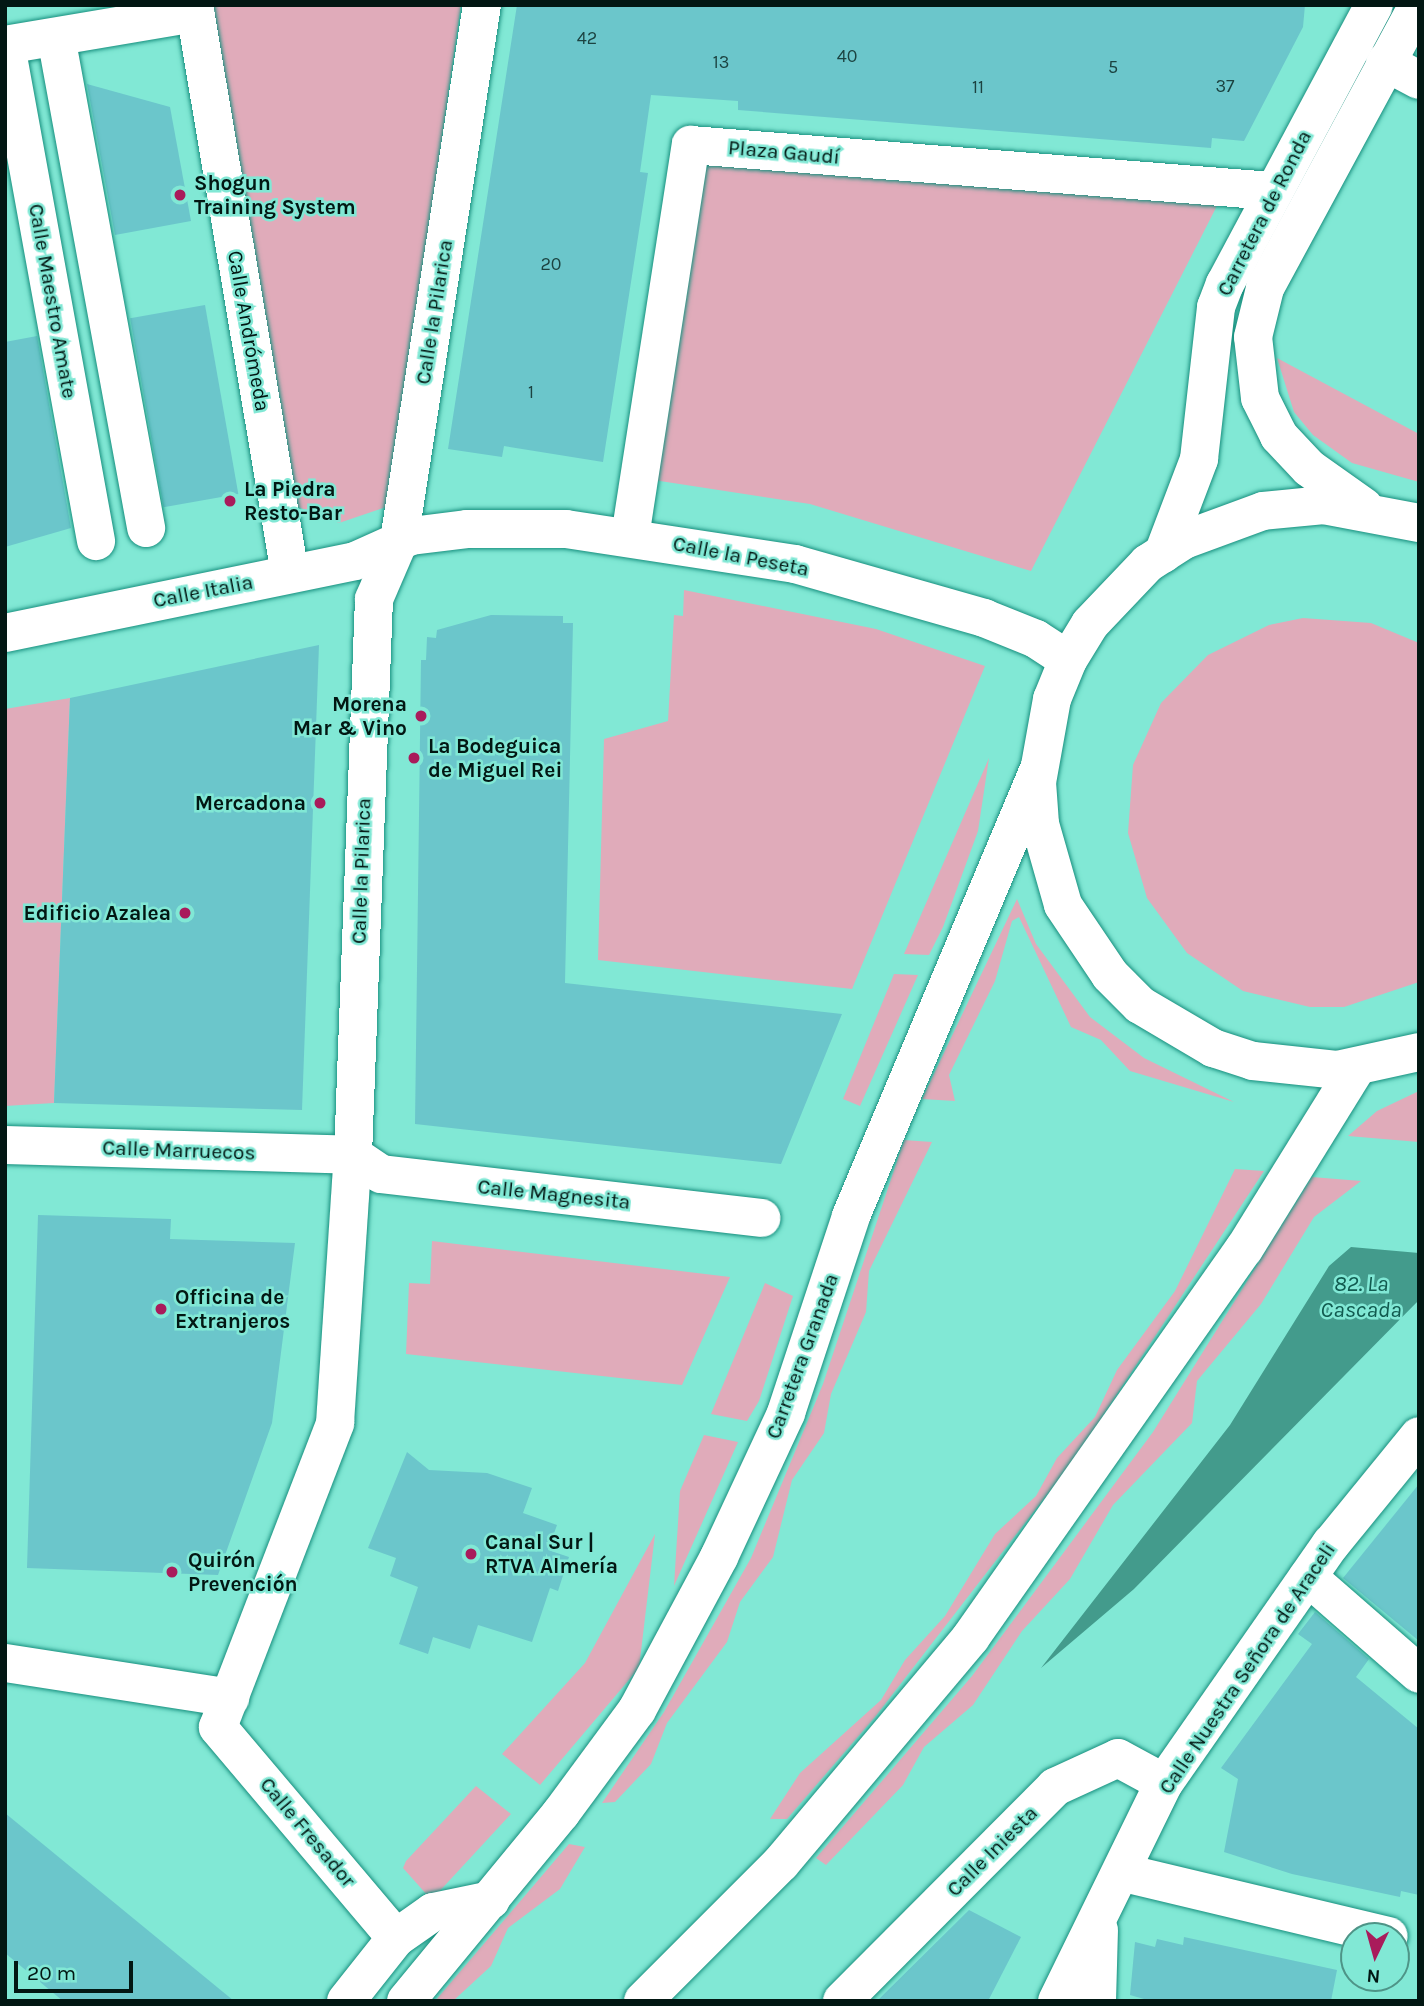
<!DOCTYPE html>
<html>
<head>
<meta charset="utf-8">
<style>
	body { margin:0 }
	#map { position:relative; width:1424px; height:2006px; overflow:hidden; background:#81e8d5; font-family:Karla,sans-serif }
	div>[style] { position:absolute }
	.green>* { inset:0; background:#e0abba }
	.water>* { inset:0; background:#439b8c }
	.building>* { inset:0; background:#6bc6cb; transform-origin:0 0 }
	.roads { filter:drop-shadow(0 0 2px #178f7e) drop-shadow(0 0 2px #178f7e) }
	.minor>* { height:38px; margin:-19px; padding:0 19px; transform-origin:19px; border-radius:19px; background:#fff }
	.major>* { height:38px; margin:-19px; padding:0 19px; transform-origin:19px; border-radius:19px; background:#fff }
	.dots>* { width:19px; height:19px; translate:-50% -50%; box-sizing:border-box; border:4px solid #81e8d5; border-radius:50% }
	span { translate:-50% -50%; white-space:nowrap; text-align:center; line-height:1.15; -webkit-text-stroke:5px #81e8d5; paint-order:stroke }
	.number-label { font-size:18px; color:#1c4341 }
	.number-label span { -webkit-text-stroke-width:0 }
	.street-label { font-size:21px; color:#021713 }
	.poi-label { font-size:21px; color:#021713; font-weight:700 }
	.left { translate:0 -50%; text-align:left }
	.right { translate:-100% -50%; text-align:right }
	.water-label { font-size:23px; color:#115a4f; font-style:italic }
	.frame { position:absolute; inset:0; border:7px solid #021713; pointer-events:none }
	.north { position:absolute; left:1340px; top:1922px; width:70px; height:70px; box-sizing:border-box; background:#81e8d5; border:2px solid #4e9487; border-radius:50%; rotate:185deg; font-size:19px; font-weight:700; line-height:28px; text-align:center; color:#021713 }
	.north::after { content:''; display:block; margin:auto; width:24px; height:32px; background:#a91b5b; clip-path:polygon(50% 0,100% 100%,50% 72%,0 100%) }
	.scale { position:absolute; left:14px; top:1961px; width:119px; height:32px; box-sizing:border-box; border:4px solid #021713; border-top:0; padding-left:9px; font-size:21px; line-height:24px; white-space:nowrap; color:#021713; -webkit-text-stroke:5px #81e8d5; paint-order:stroke }
</style>
</head>
<body>
<div id="map">
	<div class="green">
		<div style="clip-path:polygon(212px 5px,461px 5px,389px 506px,339px 523px,298px 507px)"></div>
		<div style="clip-path:polygon(698px 154px,1223px 194px,1031px 571px,810px 504px,647px 479px)"></div>
		<div style="clip-path:polygon(1277px 358px,1419px 434px,1419px 482px,1352px 463px,1313px 435px,1294px 412px)"></div>
		<div style="clip-path:polygon(684px 590px,876px 629px,985px 666px,852px 989px,598px 960px,604px 739px,668px 721px,674px 615px,683px 616px)"></div>
		<div style="clip-path:polygon(1303px 618px,1371px 623px,1419px 643px,1419px 982px,1344px 1007px,1310px 1007px,1243px 991px,1187px 953px,1147px 898px,1128px 833px,1133px 765px,1161px 703px,1208px 655px,1269px 625px)"></div>
		<div style="clip-path:polygon(70px 698px,54px 1103px,5px 1106px,5px 709px)"></div>
		<div style="clip-path:polygon(989px 758px,978px 831px,943px 927px,929px 955px,904px 954px)"></div>
		<div style="clip-path:polygon(1017px 899px,1036px 944px,1090px 1017px,1144px 1058px,1234px 1102px,1130px 1071px,1101px 1040px,1071px 1027px,1019px 917px,1012px 921px,995px 981px,949px 1075px,955px 1101px,922px 1099px)"></div>
		<div style="clip-path:polygon(894px 974px,918px 975px,860px 1106px,843px 1099px)"></div>
		<div style="clip-path:polygon(1419px 1091px,1419px 1142px,1348px 1136px,1377px 1111px)"></div>
		<div style="clip-path:polygon(904px 1140px,932px 1142px,869px 1271px,866px 1312px,831px 1394px,824px 1433px,792px 1480px,773px 1557px,740px 1602px,727px 1642px,667px 1723px,651px 1764px,615px 1802px,602px 1803px,664px 1712px,751px 1558px,823px 1384px)"></div>
		<div style="clip-path:polygon(1235px 1169px,1264px 1171px,1073px 1461px,875px 1717px,787px 1819px,770px 1819px,800px 1773px,881px 1700px,905px 1660px,945px 1616px,995px 1534px,1036px 1496px,1057px 1458px,1095px 1417px,1117px 1370px,1175px 1291px)"></div>
		<div style="clip-path:polygon(1312px 1177px,1361px 1181px,1314px 1217px,1261px 1304px,1197px 1381px,1192px 1423px,1113px 1505px,1070px 1579px,1022px 1631px,973px 1705px,924px 1747px,903px 1785px,826px 1865px,816px 1858px,972px 1676px,1153px 1432px)"></div>
		<div style="clip-path:polygon(432px 1241px,730px 1277px,682px 1385px,406px 1354px,409px 1283px,430px 1284px)"></div>
		<div style="clip-path:polygon(765px 1283px,793px 1296px,759px 1401px,747px 1421px,711px 1414px)"></div>
		<div style="clip-path:polygon(704px 1435px,738px 1442px,674px 1586px,680px 1491px)"></div>
		<div style="clip-path:polygon(655px 1534px,639px 1668px,540px 1785px,502px 1754px,585px 1663px)"></div>
		<div style="clip-path:polygon(476px 1786px,511px 1814px,436px 1895px,428px 1896px,403px 1868px,406px 1861px)"></div>
		<div style="clip-path:polygon(569px 1844px,585px 1847px,560px 1889px,508px 1928px,491px 1966px,453px 2001px,435px 2001px)"></div>
	</div>
	<div class="water">
		<div style="clip-path:polygon(1351px 1247px,1419px 1253px,1419px 1300px,1134px 1589px,1041px 1668px,1230px 1425px,1329px 1266px)"></div>
	</div>
	<div class="building">
		<div style="clip-path:polygon(517px 5px,1305px 5px,1303px 27px,1244px 141px,1212px 138px,1211px 148px,738px 110px,738px 101px,651px 95px,640px 172px,648px 173px,603px 462px,504px 446px,502px 457px,448px 449px)"></div>
		<div style="clip-path:polygon(87px 84px,170px 107px,191px 221px,115px 235px)"></div>
		<div style="left:205px;top:305px;width:192px;height:76px;rotate:80deg"></div>
		<div style="clip-path:polygon(37px 336px,71px 528px,5px 547px,5px 342px)"></div>
		<div style="clip-path:polygon(491px 615px,563px 616px,563px 623px,573px 623px,565px 983px,842px 1014px,781px 1164px,415px 1124px,421px 660px,426px 660px,427px 637px,436px 638px,437px 630px)"></div>
		<div style="clip-path:polygon(319px 645px,302px 1110px,54px 1103px,70px 698px)"></div>
		<div style="clip-path:polygon(38px 1215px,171px 1219px,170px 1239px,295px 1243px,272px 1423px,218px 1575px,27px 1568px)"></div>
		<div style="clip-path:polygon(407px 1452px,429px 1470px,487px 1473px,532px 1488px,523px 1513px,557px 1525px,548px 1550px,569px 1557px,558px 1591px,550px 1588px,532px 1642px,478px 1625px,470px 1649px,433px 1637px,428px 1654px,399px 1644px,418px 1587px,390px 1576px,396px 1558px,368px 1548px)"></div>
		<div style="clip-path:polygon(1419px 1484px,1419px 1641px,1343px 1578px)"></div>
		<div style="clip-path:polygon(1315px 1612px,1369px 1659px,1356px 1677px,1419px 1729px,1419px 1895px,1401px 1891px,1400px 1897px,1292px 1874px,1224px 1852px,1238px 1779px,1221px 1768px,1312px 1644px,1298px 1634px)"></div>
		<div style="clip-path:polygon(5px 1813px,234px 2001px,63px 2001px,5px 1953px)"></div>
		<div style="clip-path:polygon(969px 1910px,1021px 1937px,988px 2001px,877px 2001px)"></div>
		<div style="clip-path:polygon(1184px 1937px,1337px 1970px,1331px 2001px,1151px 2001px,1130px 1995px,1135px 1942px,1155px 1947px,1157px 1939px,1183px 1945px)"></div>
	</div>
	<div class="roads">
		<div class="minor">
			<div style="left:194px;top:5px;width:577px;rotate:80.42deg"></div>
			<div style="left:5px;top:45px;width:193px;rotate:-9.6deg"></div>
			<div style="left:59px;top:53px;width:483px;rotate:79.6deg"></div>
			<div style="left:9px;top:62px;width:487px;rotate:79.7deg"></div>
			<div style="left:1385px;top:62px;width:38px;rotate:28deg"></div>
			<div style="left:630px;top:537px;width:397px;rotate:-81.2deg"></div>
			<div style="left:691px;top:145px;width:583px;rotate:4.53deg"></div>
			<div style="left:5px;top:633px;width:357px;rotate:-11.6deg"></div>
			<div style="left:355px;top:561px;width:61px;rotate:-24.1deg"></div>
			<div style="left:411px;top:536px;width:56px;rotate:-7.1deg"></div>
			<div style="left:467px;top:529px;width:99px"></div>
			<div style="left:566px;top:529px;width:232px;rotate:8.7deg"></div>
			<div style="left:795px;top:564px;width:197px;rotate:15.9deg"></div>
			<div style="left:984px;top:618px;width:56px;rotate:22deg"></div>
			<div style="left:1036px;top:639px;width:38px;rotate:33deg"></div>
			<div style="left:5px;top:1145px;width:348px;rotate:1.6deg"></div>
			<div style="left:353px;top:1155px;width:34px;rotate:34deg"></div>
			<div style="left:381px;top:1174px;width:383px;rotate:6.6deg"></div>
			<div style="left:1308px;top:1577px;width:147px;rotate:41.1deg"></div>
			<div style="left:5px;top:1663px;width:228px;rotate:8.8deg"></div>
			<div style="left:1124px;top:1873px;width:272px;rotate:13.4deg"></div>
			<div style="left:396px;top:1938px;width:276px;rotate:-130.2deg"></div>
			<div style="left:218px;top:1727px;width:326px;rotate:-68.9deg"></div>
			<div style="left:335px;top:1423px;width:269px;rotate:-86.2deg"></div>
			<div style="left:353px;top:1155px;width:556px;rotate:-87.84deg"></div>
			<div style="left:374px;top:599px;width:63px;rotate:-66.7deg"></div>
			<div style="left:399px;top:541px;width:542px;rotate:-81.2deg"></div>
			<div style="left:346px;top:2001px;width:80px;rotate:-51.6deg"></div>
			<div style="left:396px;top:1938px;width:45px;rotate:-35.1deg"></div>
			<div style="left:433px;top:1912px;width:59px;rotate:-11.7deg"></div>
			<div style="left:842px;top:2001px;width:302px;rotate:-45.1deg"></div>
			<div style="left:1055px;top:1787px;width:69px;rotate:-24.7deg"></div>
			<div style="left:1118px;top:1758px;width:52px;rotate:28.5deg"></div>
			<div style="left:1057px;top:2001px;width:243px;rotate:-63.9deg"></div>
			<div style="left:1164px;top:1783px;width:292px;rotate:-55.1deg"></div>
			<div style="left:1331px;top:1544px;width:139px;rotate:-50.8deg"></div>
			<div style="left:1097px;top:2001px;width:71px;rotate:-88.4deg"></div>
		</div>
		<div class="major">
			<div style="left:1364px;top:507px;width:67px;rotate:-144.7deg"></div>
			<div style="left:1309px;top:468px;width:44px;rotate:-133.2deg"></div>
			<div style="left:1279px;top:436px;width:42px;rotate:-116.6deg"></div>
			<div style="left:1260px;top:398px;width:61px;rotate:-96.5deg"></div>
			<div style="left:1253px;top:337px;width:50px;rotate:-76.2deg"></div>
			<div style="left:1265px;top:288px;width:322px;rotate:-61.6deg"></div>
			<div style="left:1419px;top:523px;width:97px;rotate:-169.3deg"></div>
			<div style="left:1324px;top:505px;width:61px;rotate:174.4deg"></div>
			<div style="left:1263px;top:511px;width:84px;rotate:159.8deg"></div>
			<div style="left:1184px;top:540px;width:43px;rotate:147.4deg"></div>
			<div style="left:1148px;top:563px;width:84px;rotate:133.6deg"></div>
			<div style="left:1090px;top:624px;width:42px;rotate:121.4deg"></div>
			<div style="left:1068px;top:660px;width:42px;rotate:112.3deg"></div>
			<div style="left:1052px;top:699px;width:84px;rotate:100.2deg"></div>
			<div style="left:1037px;top:782px;width:42px;rotate:85.9deg"></div>
			<div style="left:1040px;top:824px;width:84px;rotate:74.1deg"></div>
			<div style="left:1063px;top:905px;width:84px;rotate:56.1deg"></div>
			<div style="left:1110px;top:975px;width:42px;rotate:45deg"></div>
			<div style="left:1140px;top:1005px;width:85px;rotate:30.5deg"></div>
			<div style="left:1213px;top:1048px;width:42px;rotate:18deg"></div>
			<div style="left:1253px;top:1061px;width:84px;rotate:6.1deg"></div>
			<div style="left:1337px;top:1070px;width:84px;rotate:-12.4deg"></div>
			<div style="left:1163px;top:554px;width:102px;rotate:-69.2deg"></div>
			<div style="left:1199px;top:459px;width:153px;rotate:-83.6deg"></div>
			<div style="left:1216px;top:307px;width:25px;rotate:-69deg"></div>
			<div style="left:1225px;top:284px;width:316px;rotate:-61.9deg"></div>
			<div style="left:406px;top:2001px;width:244px;rotate:-50.5deg"></div>
			<div style="left:561px;top:1813px;width:128px;rotate:-53.6deg"></div>
			<div style="left:637px;top:1710px;width:174px;rotate:-61.8deg"></div>
			<div style="left:719px;top:1557px;width:159px;rotate:-65deg"></div>
			<div style="left:786px;top:1413px;width:207px;rotate:-71.7deg"></div>
			<div style="left:851px;top:1216px;width:482px;rotate:-67.2deg"></div>
			<div style="left:643px;top:2001px;width:195px;rotate:-45deg"></div>
			<div style="left:781px;top:1863px;width:295px;rotate:-49.9deg"></div>
			<div style="left:971px;top:1637px;width:474px;rotate:-54.9deg"></div>
			<div style="left:1244px;top:1249px;width:214px;rotate:-58.2deg"></div>
		</div>
	</div>
	<div class="dots">
		<div style="left:180px;top:195px;background:#a91b5b"></div>
		<div style="left:230px;top:501px;background:#a91b5b"></div>
		<div style="left:421px;top:716px;background:#a91b5b"></div>
		<div style="left:414px;top:758px;background:#a91b5b"></div>
		<div style="left:320px;top:803px;background:#a91b5b"></div>
		<div style="left:185px;top:913px;background:#a91b5b"></div>
		<div style="left:161px;top:1309px;background:#a91b5b"></div>
		<div style="left:471px;top:1554px;background:#a91b5b"></div>
		<div style="left:172px;top:1572px;background:#a91b5b"></div>
	</div>
	<div class="number-label">
		<span style="left:587px;top:38px">42</span>
		<span style="left:847px;top:56px">40</span>
		<span style="left:721px;top:62px">13</span>
		<span style="left:1113px;top:67px">5</span>
		<span style="left:1225px;top:86px">37</span>
		<span style="left:978px;top:87px">11</span>
		<span style="left:551px;top:264px">20</span>
		<span style="left:531px;top:392px">1</span>
	</div>
	<div class="street-label">
		<span style="left:784px;top:152px;rotate:5deg">Plaza Gaudí</span>
		<span style="left:1264px;top:213px;rotate:-63deg">Carretera de Ronda</span>
		<span style="left:53px;top:301px;rotate:80deg">Calle Maestro Amate</span>
		<span style="left:434px;top:312px;rotate:-81deg">Calle la Pilarica</span>
		<span style="left:249px;top:331px;rotate:80deg">Calle Andrómeda</span>
		<span style="left:741px;top:556px;rotate:11deg">Calle la Peseta</span>
		<span style="left:203px;top:591px;rotate:-11deg">Calle Italia</span>
		<span style="left:361px;top:871px;rotate:-88deg">Calle la Pilarica</span>
		<span style="left:179px;top:1150px;rotate:2deg">Calle Marruecos</span>
		<span style="left:554px;top:1194px;rotate:6deg">Calle Magnesita</span>
		<span style="left:802px;top:1356px;rotate:-70deg">Carretera Granada</span>
		<span style="left:1247px;top:1668px;rotate:-56deg">Calle Nuestra Señora de Araceli</span>
		<span style="left:308px;top:1832px;rotate:50deg">Calle Fresador</span>
		<span style="left:992px;top:1851px;rotate:-45deg">Calle Iniesta</span>
	</div>
	<div class="poi-label">
		<span class="left" style="left:194px;top:195px">Shogun<br>Training System</span>
		<span class="left" style="left:244px;top:501px">La Piedra<br>Resto-Bar</span>
		<span class="right" style="left:407px;top:716px">Morena<br>Mar &amp; Vino</span>
		<span class="left" style="left:428px;top:758px">La Bodeguica<br>de Miguel Rei</span>
		<span class="right" style="left:306px;top:803px">Mercadona</span>
		<span class="right" style="left:171px;top:913px">Edificio Azalea</span>
		<span class="left" style="left:175px;top:1309px">Officina de<br>Extranjeros</span>
		<span class="left" style="left:485px;top:1554px">Canal Sur |<br>RTVA Almería</span>
		<span class="left" style="left:188px;top:1572px">Quirón<br>Prevención</span>
	</div>
	<div class="water-label">
		<span style="left:1361px;top:1297px">82. La<br>Cascada</span>
	</div>
	<div class="frame"></div>
	<div class="north">N</div>
	<div class="scale">20 m</div>
</div>
</body>
</html>
